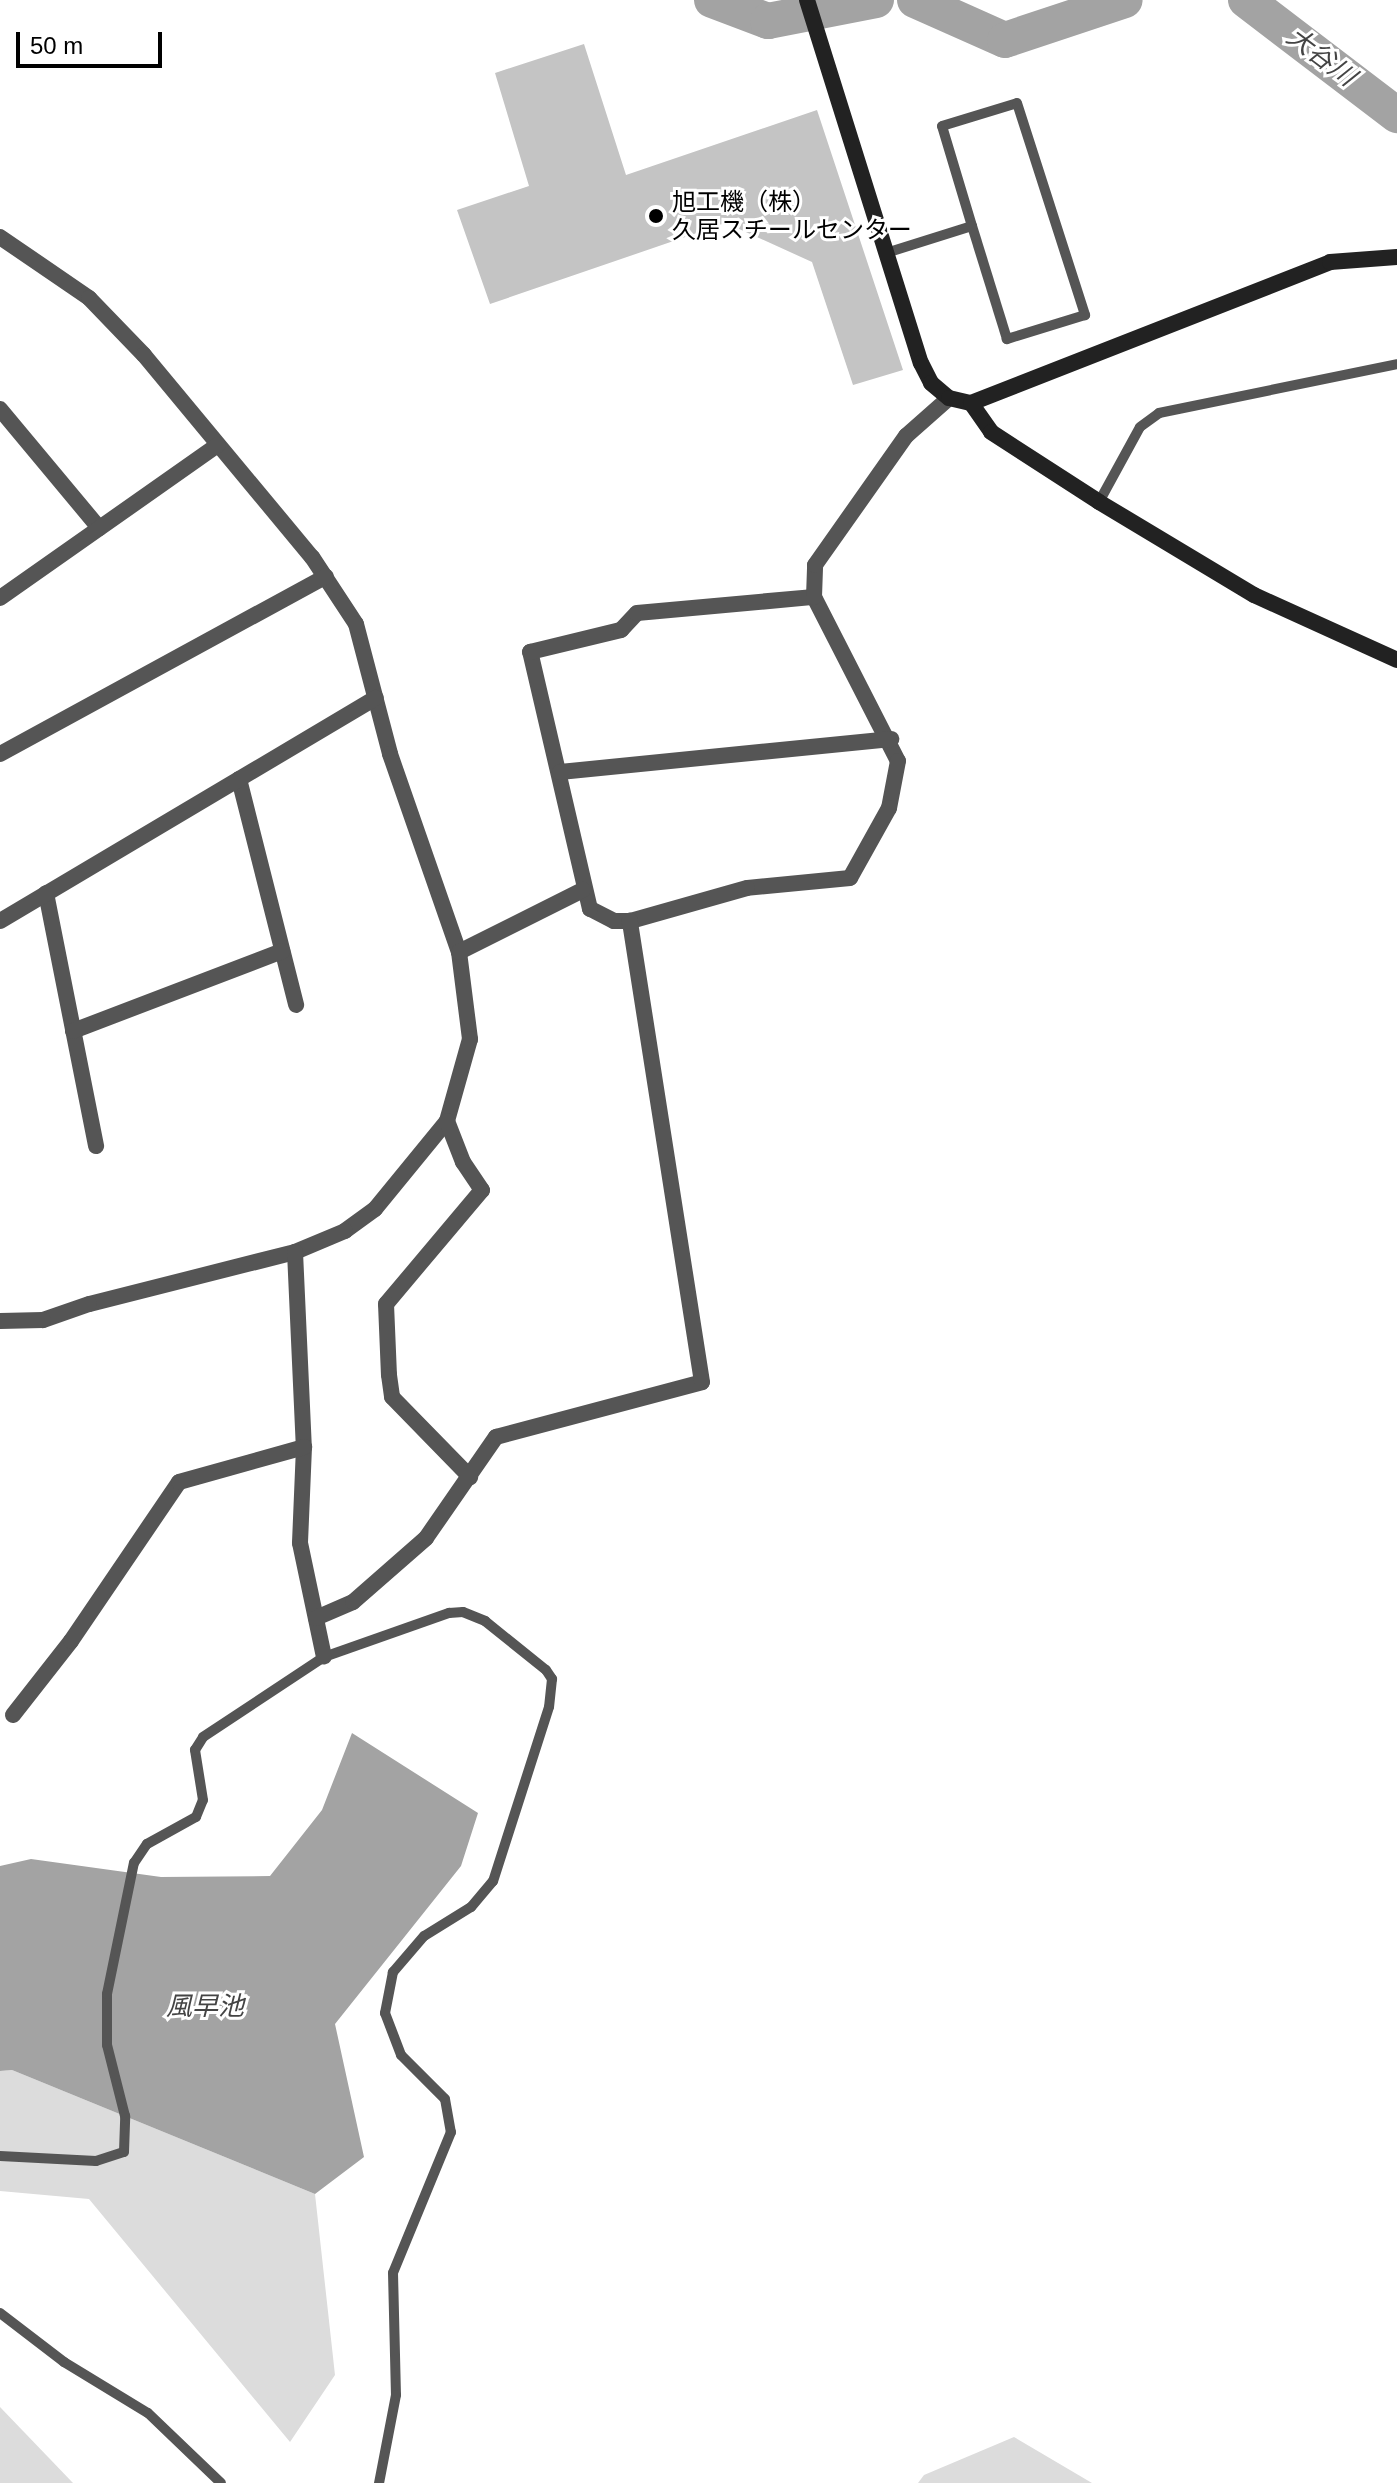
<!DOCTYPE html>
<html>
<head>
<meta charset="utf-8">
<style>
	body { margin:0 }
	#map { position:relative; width:1397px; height:2483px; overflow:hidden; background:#fff; font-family:Arial,"Noto Sans JP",sans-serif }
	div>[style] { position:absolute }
	.green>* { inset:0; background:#dcdcdc }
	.water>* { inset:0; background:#a3a3a3 }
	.river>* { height:36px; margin:-18px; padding:0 18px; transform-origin:18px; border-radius:18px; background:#a3a3a3 }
	.building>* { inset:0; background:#c4c4c4 }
	.lane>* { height:10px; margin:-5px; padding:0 5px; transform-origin:5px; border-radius:5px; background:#555 }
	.street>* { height:16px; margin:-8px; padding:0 8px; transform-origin:8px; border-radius:8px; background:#555 }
	.secondary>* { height:16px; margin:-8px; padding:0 8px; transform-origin:8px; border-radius:8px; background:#222 }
	.dots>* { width:22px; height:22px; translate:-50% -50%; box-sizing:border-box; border:4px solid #fff; border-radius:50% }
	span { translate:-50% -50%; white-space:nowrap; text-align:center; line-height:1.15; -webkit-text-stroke:6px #fff; paint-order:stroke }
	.poi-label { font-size:24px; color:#000 }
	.left { translate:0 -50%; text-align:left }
	.water-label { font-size:26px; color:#444; font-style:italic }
	.scale { position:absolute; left:16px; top:32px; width:146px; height:36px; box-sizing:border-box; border:4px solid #000; border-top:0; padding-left:10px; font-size:24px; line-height:28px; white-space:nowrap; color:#000; -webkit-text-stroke:6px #fff; paint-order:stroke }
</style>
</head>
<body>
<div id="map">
	<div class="green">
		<div style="clip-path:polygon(12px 2070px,315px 2194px,335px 2375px,290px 2442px,89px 2199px,0 2191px,0 2071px)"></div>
		<div style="clip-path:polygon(0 2407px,73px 2483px,0 2483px)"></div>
		<div style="clip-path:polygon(1014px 2437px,1092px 2483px,918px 2483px,924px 2475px)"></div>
	</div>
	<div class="water">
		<div style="clip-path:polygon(352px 1733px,478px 1813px,461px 1866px,335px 2024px,364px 2157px,315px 2194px,12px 2070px,0 2071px,0 1866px,31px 1859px,161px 1877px,270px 1876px,322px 1810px)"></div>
	</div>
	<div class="river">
		<div style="left:712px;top:0;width:60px;rotate:20.6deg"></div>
		<div style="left:768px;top:21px;width:110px;rotate:-11deg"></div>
		<div style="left:915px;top:0;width:98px;rotate:24deg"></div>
		<div style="left:1005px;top:40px;width:126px;rotate:-18.4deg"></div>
		<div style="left:1246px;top:0;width:190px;rotate:37.3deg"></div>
	</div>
	<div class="building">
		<div style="clip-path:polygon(584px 44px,626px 175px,817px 110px,903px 370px,853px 385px,812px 262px,726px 223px,490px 304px,457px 210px,529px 186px,495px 73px)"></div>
	</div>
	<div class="lane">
		<div style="left:886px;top:253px;width:90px;rotate:-17.4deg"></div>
		<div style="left:972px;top:226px;width:104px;rotate:-106.7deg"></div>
		<div style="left:942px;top:126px;width:78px;rotate:-17deg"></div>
		<div style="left:1017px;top:103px;width:223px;rotate:72.2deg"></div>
		<div style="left:1085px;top:315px;width:82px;rotate:162.9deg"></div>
		<div style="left:1007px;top:339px;width:118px;rotate:-107.2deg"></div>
		<div style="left:1099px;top:502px;width:85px;rotate:-61.3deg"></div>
		<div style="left:1140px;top:427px;width:24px;rotate:-36deg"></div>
		<div style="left:1159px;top:413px;width:243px;rotate:-11.6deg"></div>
		<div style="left:0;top:2156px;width:96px;rotate:3deg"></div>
		<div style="left:96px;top:2161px;width:29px;rotate:-18deg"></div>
		<div style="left:124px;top:2152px;width:36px;rotate:-88deg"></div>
		<div style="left:125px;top:2116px;width:73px;rotate:-104.2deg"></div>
		<div style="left:107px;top:2045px;width:51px;rotate:-90deg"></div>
		<div style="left:107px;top:1994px;width:134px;rotate:-78.4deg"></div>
		<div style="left:134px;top:1863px;width:23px;rotate:-56deg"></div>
		<div style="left:147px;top:1844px;width:56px;rotate:-28.9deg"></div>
		<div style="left:196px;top:1817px;width:18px;rotate:-68deg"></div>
		<div style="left:203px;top:1800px;width:51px;rotate:-99.1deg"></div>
		<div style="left:195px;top:1750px;width:15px;rotate:-58deg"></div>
		<div style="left:203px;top:1737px;width:145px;rotate:-33.5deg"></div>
		<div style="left:324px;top:1657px;width:133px;rotate:-19.4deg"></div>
		<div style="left:449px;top:1613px;width:14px;rotate:-4deg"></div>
		<div style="left:463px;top:1612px;width:24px;rotate:22deg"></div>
		<div style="left:485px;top:1621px;width:78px;rotate:38.8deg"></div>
		<div style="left:546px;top:1670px;width:11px;rotate:56deg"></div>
		<div style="left:552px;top:1679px;width:28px;rotate:96deg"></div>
		<div style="left:549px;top:1707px;width:183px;rotate:107.8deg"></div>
		<div style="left:493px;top:1881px;width:34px;rotate:130deg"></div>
		<div style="left:471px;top:1907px;width:55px;rotate:148.3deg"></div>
		<div style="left:424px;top:1936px;width:48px;rotate:130.7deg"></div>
		<div style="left:393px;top:1972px;width:42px;rotate:101deg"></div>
		<div style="left:385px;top:2013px;width:45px;rotate:69.1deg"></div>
		<div style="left:401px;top:2055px;width:62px;rotate:45deg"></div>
		<div style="left:445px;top:2099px;width:34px;rotate:80deg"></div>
		<div style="left:451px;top:2132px;width:152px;rotate:112.4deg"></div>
		<div style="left:393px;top:2273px;width:122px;rotate:88.6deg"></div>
		<div style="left:396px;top:2395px;width:90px;rotate:100.9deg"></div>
		<div style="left:0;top:2313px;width:81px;rotate:37.4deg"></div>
		<div style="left:64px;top:2362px;width:98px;rotate:31.3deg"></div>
		<div style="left:148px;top:2413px;width:101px;rotate:43.8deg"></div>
	</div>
	<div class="street">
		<div style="left:0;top:237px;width:108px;rotate:34.4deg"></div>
		<div style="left:89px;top:298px;width:79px;rotate:46deg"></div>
		<div style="left:144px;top:355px;width:263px;rotate:50.3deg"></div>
		<div style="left:312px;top:557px;width:80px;rotate:56.7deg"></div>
		<div style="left:356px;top:624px;width:134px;rotate:75.3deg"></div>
		<div style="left:390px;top:754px;width:210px;rotate:70.8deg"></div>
		<div style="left:459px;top:952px;width:88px;rotate:82.8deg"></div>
		<div style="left:470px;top:1039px;width:85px;rotate:105.7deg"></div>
		<div style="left:447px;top:1121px;width:114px;rotate:129.3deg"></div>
		<div style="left:375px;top:1209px;width:37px;rotate:144deg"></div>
		<div style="left:345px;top:1231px;width:54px;rotate:157.2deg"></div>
		<div style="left:295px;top:1252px;width:212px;rotate:165.8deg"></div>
		<div style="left:89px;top:1304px;width:49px;rotate:160.8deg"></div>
		<div style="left:43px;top:1320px;width:43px;rotate:178.7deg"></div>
		<div style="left:0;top:409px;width:155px;rotate:50.2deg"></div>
		<div style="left:814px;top:597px;width:184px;rotate:62.9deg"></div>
		<div style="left:898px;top:761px;width:48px;rotate:100.8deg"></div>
		<div style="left:889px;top:808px;width:80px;rotate:119.1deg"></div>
		<div style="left:850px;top:878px;width:103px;rotate:174.5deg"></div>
		<div style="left:747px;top:888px;width:122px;rotate:164.2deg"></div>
		<div style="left:630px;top:921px;width:16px;rotate:180deg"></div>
		<div style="left:614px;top:921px;width:27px;rotate:-153deg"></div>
		<div style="left:590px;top:909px;width:264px;rotate:-103.1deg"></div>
		<div style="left:530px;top:652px;width:94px;rotate:-13.6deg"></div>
		<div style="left:621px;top:630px;width:23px;rotate:-47deg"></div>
		<div style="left:637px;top:613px;width:178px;rotate:-5.2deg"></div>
		<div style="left:814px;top:597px;width:32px;rotate:-88deg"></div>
		<div style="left:815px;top:565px;width:158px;rotate:-54.8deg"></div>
		<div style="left:906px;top:436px;width:57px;rotate:-41.5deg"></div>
		<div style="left:0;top:598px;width:266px;rotate:-35.1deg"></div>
		<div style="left:0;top:754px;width:371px;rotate:-28.6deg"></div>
		<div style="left:560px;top:772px;width:333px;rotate:-5.7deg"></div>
		<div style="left:239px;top:779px;width:233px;rotate:75.8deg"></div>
		<div style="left:46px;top:893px;width:258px;rotate:78.8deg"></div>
		<div style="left:0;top:921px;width:437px;rotate:-30.7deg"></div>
		<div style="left:459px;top:952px;width:139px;rotate:-26.6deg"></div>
		<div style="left:73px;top:1031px;width:224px;rotate:-20.9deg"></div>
		<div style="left:447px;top:1121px;width:44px;rotate:68.7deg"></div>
		<div style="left:463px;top:1162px;width:34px;rotate:56deg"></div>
		<div style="left:482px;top:1190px;width:149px;rotate:130.1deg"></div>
		<div style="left:386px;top:1304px;width:71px;rotate:87.6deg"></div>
		<div style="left:389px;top:1375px;width:22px;rotate:82deg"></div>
		<div style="left:392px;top:1397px;width:112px;rotate:45.7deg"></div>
		<div style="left:295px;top:1252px;width:195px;rotate:87.4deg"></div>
		<div style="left:304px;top:1447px;width:96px;rotate:92.4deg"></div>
		<div style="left:300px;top:1543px;width:116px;rotate:78.1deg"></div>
		<div style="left:316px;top:1618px;width:40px;rotate:-23.4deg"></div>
		<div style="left:353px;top:1602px;width:97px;rotate:-41.2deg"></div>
		<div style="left:426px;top:1538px;width:123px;rotate:-55.3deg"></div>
		<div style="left:496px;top:1437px;width:213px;rotate:-14.9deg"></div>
		<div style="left:702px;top:1382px;width:467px;rotate:-98.9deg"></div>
		<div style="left:13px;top:1715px;width:94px;rotate:-51.9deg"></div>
		<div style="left:71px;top:1641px;width:192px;rotate:-55.8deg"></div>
		<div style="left:179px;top:1482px;width:130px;rotate:-15.6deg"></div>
	</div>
	<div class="secondary">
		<div style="left:807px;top:0;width:380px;rotate:72.6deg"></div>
		<div style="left:921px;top:363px;width:22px;rotate:63deg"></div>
		<div style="left:931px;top:383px;width:23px;rotate:40deg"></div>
		<div style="left:949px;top:398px;width:23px;rotate:13deg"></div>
		<div style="left:971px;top:403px;width:386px;rotate:-21.4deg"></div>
		<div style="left:1330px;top:262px;width:67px;rotate:-4.3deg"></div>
		<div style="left:971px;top:403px;width:35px;rotate:55deg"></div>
		<div style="left:991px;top:432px;width:129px;rotate:32.9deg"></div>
		<div style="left:1099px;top:502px;width:181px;rotate:31deg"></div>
		<div style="left:1254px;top:595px;width:157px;rotate:24.4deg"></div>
	</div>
	<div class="dots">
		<div style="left:656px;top:216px;background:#000"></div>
	</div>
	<div class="poi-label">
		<span class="left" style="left:672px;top:216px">旭工機（株）<br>久居スチールセンター</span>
	</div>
	<div class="water-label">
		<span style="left:1321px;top:57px;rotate:37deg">大谷川</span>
		<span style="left:205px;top:2007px">風早池</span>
	</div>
	<div class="scale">50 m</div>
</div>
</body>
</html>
